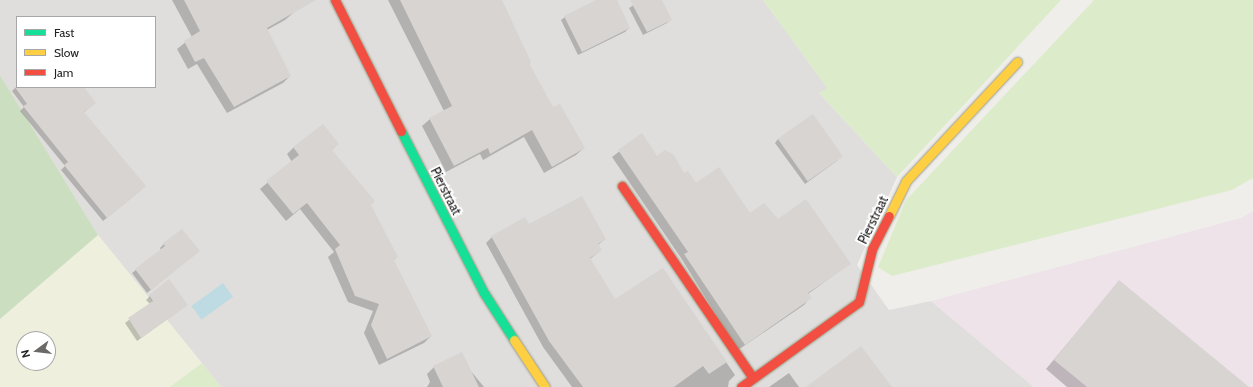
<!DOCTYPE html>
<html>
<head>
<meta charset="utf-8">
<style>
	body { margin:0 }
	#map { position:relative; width:1253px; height:387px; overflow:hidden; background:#f0eeeb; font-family:Cabin,sans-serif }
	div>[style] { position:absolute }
	.residential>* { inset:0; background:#dfdedc }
	.industrial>* { inset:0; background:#ede3e9 }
	.farmland>* { inset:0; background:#efefde }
	.grass>* { inset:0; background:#dcecca }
	.forest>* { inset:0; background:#cbdec0 }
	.water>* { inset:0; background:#bedbe3; transform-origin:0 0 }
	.shadow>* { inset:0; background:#0003 }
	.building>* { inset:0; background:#d7d4d2; transform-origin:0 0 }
	.roads { filter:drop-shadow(0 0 1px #999a81) drop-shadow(0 0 1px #999a81) }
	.fast>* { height:9px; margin:-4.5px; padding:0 4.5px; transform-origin:4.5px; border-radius:4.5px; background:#16e098 }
	.slow>* { height:9px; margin:-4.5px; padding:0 4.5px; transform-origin:4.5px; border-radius:4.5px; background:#ffcf43 }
	.jam>* { height:9px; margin:-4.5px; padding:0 4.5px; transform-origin:4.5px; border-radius:4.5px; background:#f24e42 }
	span { translate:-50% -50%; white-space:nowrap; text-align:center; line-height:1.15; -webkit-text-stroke:4px #fff; paint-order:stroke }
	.street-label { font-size:13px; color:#222 }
	.legend { position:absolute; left:16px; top:16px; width:140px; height:72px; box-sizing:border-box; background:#fff; border:1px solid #a7a7a7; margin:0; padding:5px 7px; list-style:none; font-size:12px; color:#222 }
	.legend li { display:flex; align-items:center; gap:8px; height:20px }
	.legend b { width:20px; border:1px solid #a7a7a7 }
	.north { position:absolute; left:16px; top:331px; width:40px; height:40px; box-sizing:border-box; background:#fff; border:1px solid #a7a7a7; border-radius:50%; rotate:255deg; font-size:11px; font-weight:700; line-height:16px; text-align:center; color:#222 }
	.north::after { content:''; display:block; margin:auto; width:14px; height:18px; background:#6a6968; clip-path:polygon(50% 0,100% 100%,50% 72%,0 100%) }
</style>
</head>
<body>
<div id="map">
	<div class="residential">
		<div style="clip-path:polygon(evenodd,0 0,763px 0,828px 88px,819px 93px,897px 177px,857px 265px,889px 310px,931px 301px,1034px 387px,221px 387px,98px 235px,0 75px,0 0,17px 17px,155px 17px,155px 87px,17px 87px,17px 17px)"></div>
	</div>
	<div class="industrial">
		<div style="clip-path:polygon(1253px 211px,1253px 387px,1034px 387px,931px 301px,1241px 218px)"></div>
	</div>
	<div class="farmland">
		<div style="clip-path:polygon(evenodd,98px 235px,202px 363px,170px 387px,0 387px,0 319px,98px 235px,24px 339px,48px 339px,48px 363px,24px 363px,24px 339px)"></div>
	</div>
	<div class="grass">
		<div style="clip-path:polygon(763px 0,1061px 0,897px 177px,819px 93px,827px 88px)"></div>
		<div style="clip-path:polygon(1094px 0,1253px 0,1253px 178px,1232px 190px,892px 276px,878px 267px,906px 200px)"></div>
		<div style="clip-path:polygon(202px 363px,221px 387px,170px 387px)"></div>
	</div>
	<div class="forest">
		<div style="clip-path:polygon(0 75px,98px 235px,0 319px)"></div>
	</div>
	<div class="water">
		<div style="left:223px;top:283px;width:17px;height:39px;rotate:54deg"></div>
	</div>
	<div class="shadow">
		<div style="clip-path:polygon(172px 0,286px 0,293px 13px,285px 20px,267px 30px,290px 76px,283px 83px,227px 113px,197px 64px,188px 69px,177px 49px,192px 37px)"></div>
		<div style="clip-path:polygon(388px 0,466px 0,530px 62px,529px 64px,552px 109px,584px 148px,576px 155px,544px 173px,524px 137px,483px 160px,480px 154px,446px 172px,422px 126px,430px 119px,444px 111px)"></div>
		<div style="clip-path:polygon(598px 0,616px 0,629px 28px,625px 32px,578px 55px,561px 20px,565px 17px)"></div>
		<div style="clip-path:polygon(642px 0,661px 0,670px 20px,667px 23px,643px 35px,629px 8px)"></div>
		<div style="clip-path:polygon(17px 86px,83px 87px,95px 103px,83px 113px,141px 190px,103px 221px,61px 170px,65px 166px,20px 111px,24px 107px,12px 91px)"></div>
		<div style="clip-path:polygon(641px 135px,657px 157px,696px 184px,750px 214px,778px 221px,849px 264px,808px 294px,810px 298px,804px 305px,738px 350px,681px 258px,612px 157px)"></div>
		<div style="clip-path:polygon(778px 139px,838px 160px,805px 184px,775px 143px)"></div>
		<div style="clip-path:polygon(338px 144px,331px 151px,370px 205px,397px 257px,393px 261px,431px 336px,424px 343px,379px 365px,364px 333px,373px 311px,348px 302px,328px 257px,334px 252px,300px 209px,286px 221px,260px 189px,292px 162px,287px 154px,294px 147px)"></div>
		<div style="clip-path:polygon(529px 226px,605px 239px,598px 245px,601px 250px,590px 259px,615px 300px,662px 269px,735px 375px,729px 381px,728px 387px,572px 387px,543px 347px,486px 243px,492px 237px)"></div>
		<div style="clip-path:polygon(164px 244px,195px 254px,147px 293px,132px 273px,161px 250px,160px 248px)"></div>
		<div style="clip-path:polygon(1119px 282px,1248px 387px,1067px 387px,1046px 369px)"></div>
		<div style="clip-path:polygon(150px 296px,187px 305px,137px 341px,125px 323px,150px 304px,146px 300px)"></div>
		<div style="clip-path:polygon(434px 367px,470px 370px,484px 387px,427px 387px,430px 382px,427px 374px)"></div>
		<div style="clip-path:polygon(789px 373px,799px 387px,769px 387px)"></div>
	</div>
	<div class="building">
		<div style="clip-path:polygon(184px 0,316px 0,267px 28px,291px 76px,234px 107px,204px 58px,195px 62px,184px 41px,200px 31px)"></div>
		<div style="clip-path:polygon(400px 0,502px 0,531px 62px,529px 63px,553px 107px,560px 104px,585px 148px,552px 167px,532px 130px,490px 154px,488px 148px,454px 166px,429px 118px,452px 106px)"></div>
		<div style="clip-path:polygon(596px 0,617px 0,630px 28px,582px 52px,564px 16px)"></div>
		<div style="clip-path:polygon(630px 0,662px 0,672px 20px,647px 32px)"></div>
		<div style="clip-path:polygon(15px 87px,84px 87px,96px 103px,84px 112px,146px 186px,107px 218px,64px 165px,68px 162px,23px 106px,27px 104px)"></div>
		<div style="left:813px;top:114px;width:52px;height:43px;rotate:55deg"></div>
		<div style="clip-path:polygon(323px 124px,339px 144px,332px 150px,375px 201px,371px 205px,398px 257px,394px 260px,432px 336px,387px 359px,371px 325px,379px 304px,355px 296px,335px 249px,340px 245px,307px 203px,293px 214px,266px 181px,299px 155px,293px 147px)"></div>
		<div style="clip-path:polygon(642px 133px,657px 156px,665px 150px,674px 155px,684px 173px,688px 171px,696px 183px,719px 167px,750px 213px,764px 203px,778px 219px,806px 199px,851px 264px,808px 293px,812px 298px,745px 345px,684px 254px,688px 252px,618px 150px)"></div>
		<div style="clip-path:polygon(582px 196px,606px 239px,598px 244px,602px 250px,590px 258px,615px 299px,663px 268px,727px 362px,709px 374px,703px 366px,674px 387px,583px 387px,549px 341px,491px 236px,525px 217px,529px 224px)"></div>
		<div style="clip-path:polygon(182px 229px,200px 251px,151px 290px,135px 269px,165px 246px,163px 243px)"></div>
		<div style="clip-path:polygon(169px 279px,188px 305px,141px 338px,128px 318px,153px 301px,149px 295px)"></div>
		<div style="clip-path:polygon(1119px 280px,1249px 387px,1087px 387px,1054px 360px)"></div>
		<div style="clip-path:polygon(861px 346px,892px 387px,806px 387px)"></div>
		<div style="clip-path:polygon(462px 352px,479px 387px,443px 387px,433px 366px)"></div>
	</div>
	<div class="roads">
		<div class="fast">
			<div style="left:401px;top:131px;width:182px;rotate:62.9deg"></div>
			<div style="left:484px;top:293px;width:56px;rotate:57.4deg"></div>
		</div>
		<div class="slow">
			<div style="left:889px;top:216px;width:39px;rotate:-64deg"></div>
			<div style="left:906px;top:181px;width:163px;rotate:-47deg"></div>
			<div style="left:514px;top:340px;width:56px;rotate:56.6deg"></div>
		</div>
		<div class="jam">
			<div style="left:335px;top:0;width:147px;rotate:63.3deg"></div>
			<div style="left:622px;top:186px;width:232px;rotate:55.7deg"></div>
			<div style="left:741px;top:387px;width:145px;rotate:-35.8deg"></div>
			<div style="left:859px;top:302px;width:55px;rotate:-76.2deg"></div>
			<div style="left:872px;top:249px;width:37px;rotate:-63deg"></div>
		</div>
	</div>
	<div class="street-label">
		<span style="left:446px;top:191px;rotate:63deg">Pierstraat</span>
		<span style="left:873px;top:220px;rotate:-64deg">Pierstraat</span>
	</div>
	<ul class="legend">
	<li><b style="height:5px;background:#16e098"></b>Fast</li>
	<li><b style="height:5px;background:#ffcf43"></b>Slow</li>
	<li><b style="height:5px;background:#f24e42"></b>Jam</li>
	</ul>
	<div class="north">N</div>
</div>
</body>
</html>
